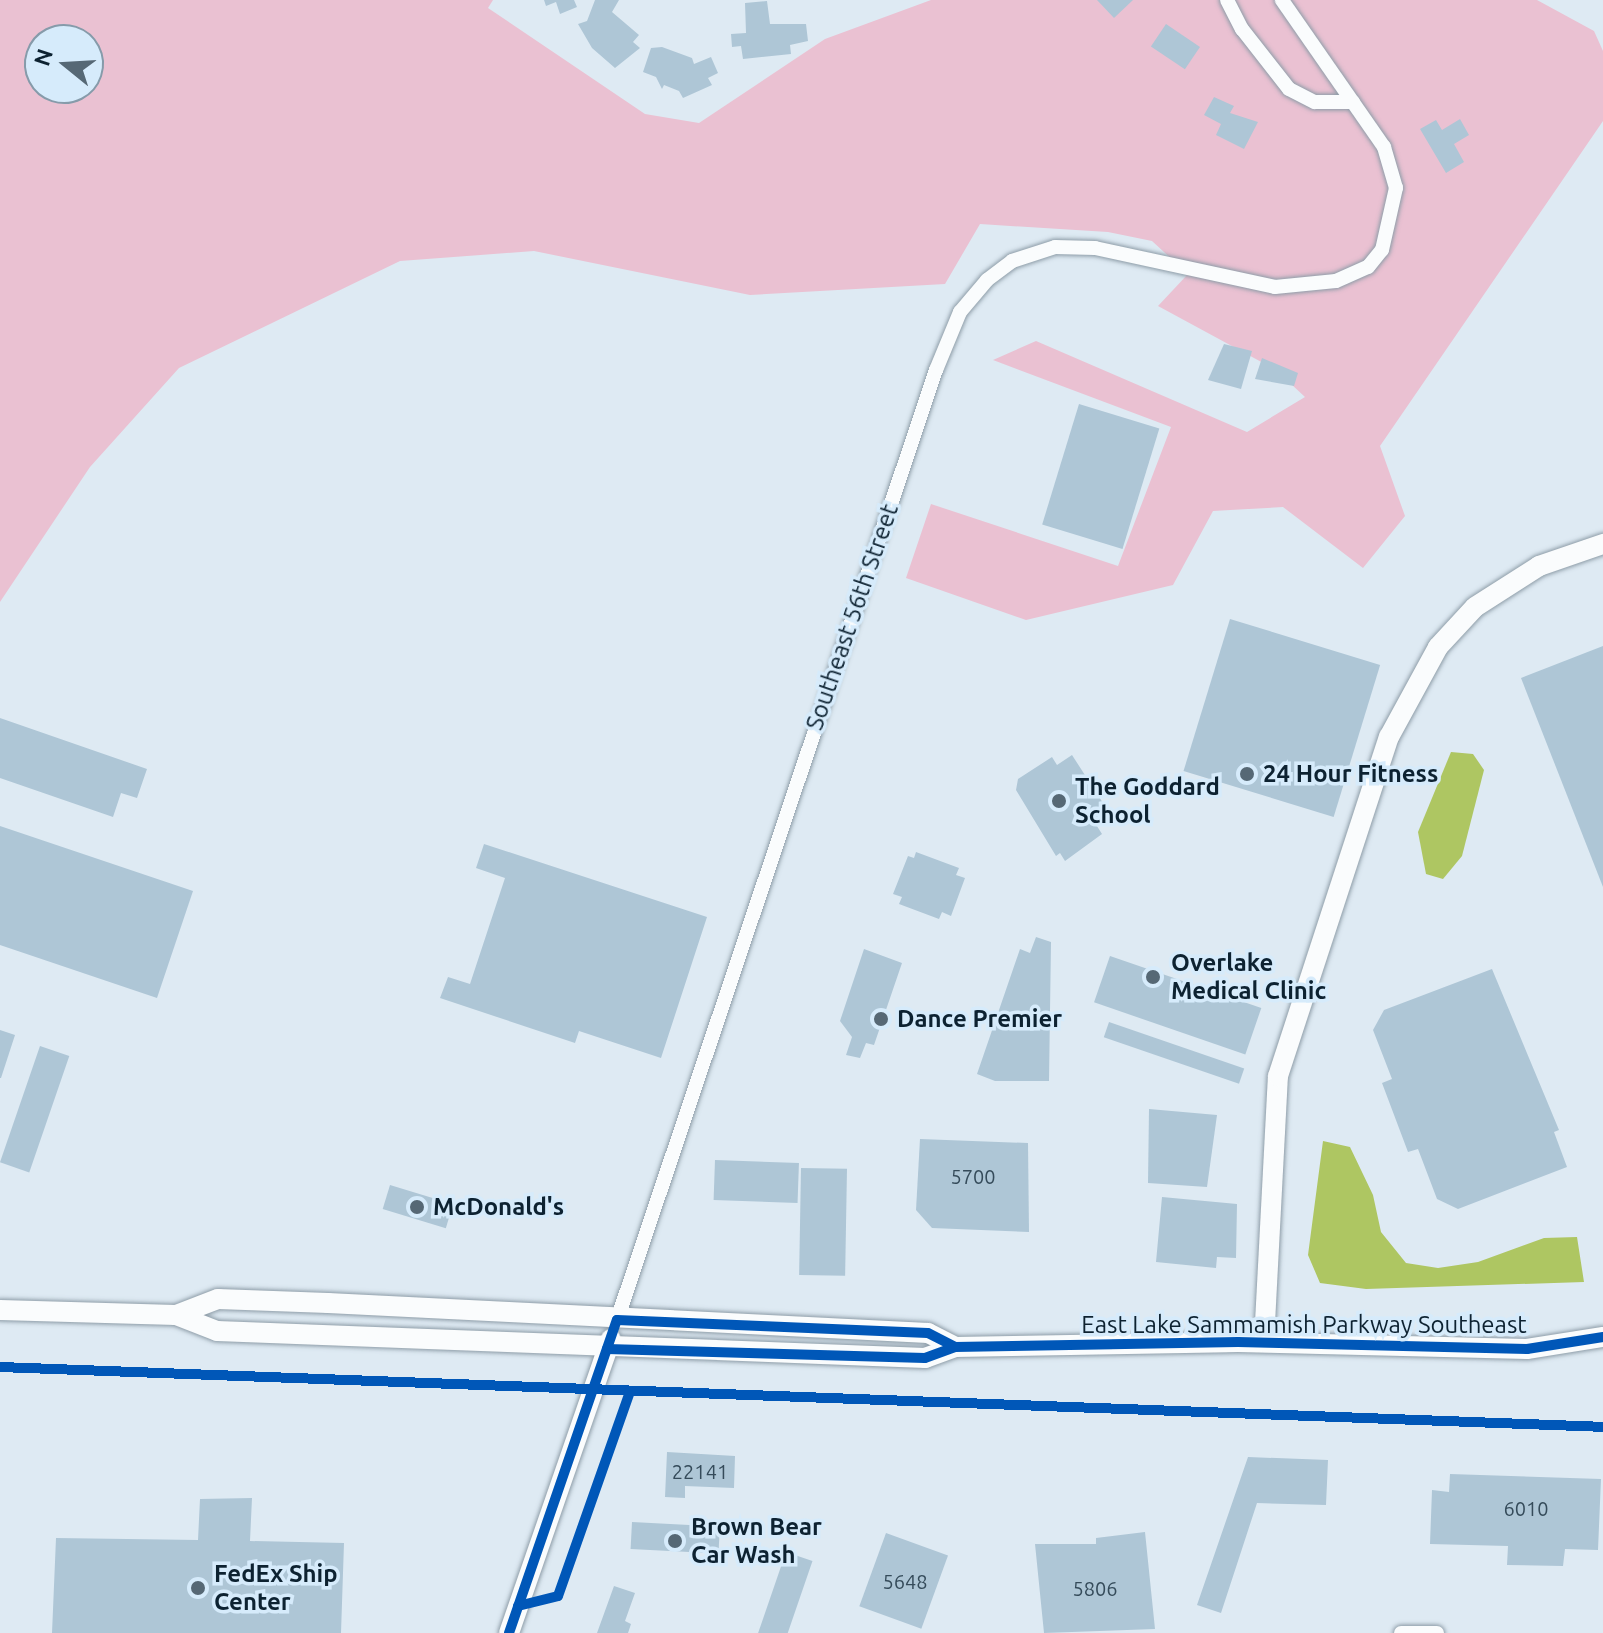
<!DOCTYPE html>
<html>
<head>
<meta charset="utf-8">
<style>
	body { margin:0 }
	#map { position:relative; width:1603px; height:1633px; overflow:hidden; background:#deeaf3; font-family:Ubuntu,sans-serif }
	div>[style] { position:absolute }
	.green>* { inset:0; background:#eac1d2 }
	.water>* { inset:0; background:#aec662 }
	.building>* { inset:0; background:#aec6d6; transform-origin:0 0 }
	.roads { filter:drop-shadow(0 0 2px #8e9da8) drop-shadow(0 0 2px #8e9da8) }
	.street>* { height:14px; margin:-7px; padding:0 7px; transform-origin:7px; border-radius:7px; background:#fafcfd }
	.secondary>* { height:20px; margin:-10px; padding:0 10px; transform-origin:10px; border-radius:10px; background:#fafcfd }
	.cycleway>* { height:10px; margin:-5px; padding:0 5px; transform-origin:5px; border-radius:5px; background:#0057b8 }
	.dots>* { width:22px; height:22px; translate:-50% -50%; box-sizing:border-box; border:4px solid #d6ebfb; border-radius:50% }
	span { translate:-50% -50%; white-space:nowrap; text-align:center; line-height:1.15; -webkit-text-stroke:7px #d6ebfb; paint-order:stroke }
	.number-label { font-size:20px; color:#354b5a }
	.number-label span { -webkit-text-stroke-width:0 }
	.street-label { font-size:24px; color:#0d2231 }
	.poi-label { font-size:24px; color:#0d2231; font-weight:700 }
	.left { translate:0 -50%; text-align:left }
	.north { position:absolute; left:24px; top:24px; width:80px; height:80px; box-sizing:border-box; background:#d6ebfb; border:2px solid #869baa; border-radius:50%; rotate:288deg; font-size:22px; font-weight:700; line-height:32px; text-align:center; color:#0d2231 }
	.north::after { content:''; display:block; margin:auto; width:28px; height:36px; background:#566875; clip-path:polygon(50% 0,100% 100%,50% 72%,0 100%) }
</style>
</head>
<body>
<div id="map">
	<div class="green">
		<div style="clip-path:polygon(evenodd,0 0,493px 0,488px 8px,645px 114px,699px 123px,825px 39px,931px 0,1537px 0,1594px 31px,1603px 51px,1603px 121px,1380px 446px,1405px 516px,1363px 568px,1283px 507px,1213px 511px,1173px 585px,1026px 620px,906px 578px,931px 504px,1118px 566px,1171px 427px,993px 360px,1036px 341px,1247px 432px,1305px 397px,1276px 370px,1158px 306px,1188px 274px,1152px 241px,1108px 232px,980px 224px,945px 284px,750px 295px,534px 251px,400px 261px,179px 368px,90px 467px,0 602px,0 0,40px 40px,88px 40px,88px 88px,40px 88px,40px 40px)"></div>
	</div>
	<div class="water">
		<div style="clip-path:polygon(1451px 752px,1473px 754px,1484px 770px,1462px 856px,1443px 879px,1426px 874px,1418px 832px)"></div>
		<div style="clip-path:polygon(1323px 1141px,1350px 1147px,1373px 1195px,1381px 1232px,1406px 1263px,1438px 1268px,1478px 1262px,1544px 1238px,1577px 1237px,1584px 1282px,1366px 1289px,1320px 1283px,1308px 1255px)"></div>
	</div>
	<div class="building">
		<div style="clip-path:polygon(544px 0,574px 0,577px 7px,560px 14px,556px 2px,546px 6px)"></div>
		<div style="clip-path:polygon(595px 0,619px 0,612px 12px,639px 35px,633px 42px,640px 48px,615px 68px,592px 48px,578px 24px,587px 21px)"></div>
		<div style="clip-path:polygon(1097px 0,1133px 0,1114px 18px)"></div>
		<div style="clip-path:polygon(767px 1px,770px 24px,806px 24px,808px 41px,790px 45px,791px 54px,743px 59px,741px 46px,732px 47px,731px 34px,746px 33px,745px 3px)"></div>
		<div style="left:1166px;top:24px;width:41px;height:27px;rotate:34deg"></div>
		<div style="clip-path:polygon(662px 47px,692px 58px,694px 64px,711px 57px,718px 73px,708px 78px,712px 85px,683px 98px,679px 91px,664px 85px,662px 89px,656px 77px,643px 72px,651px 48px)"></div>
		<div style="clip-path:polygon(1214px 97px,1234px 106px,1230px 113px,1258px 122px,1244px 149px,1216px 135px,1221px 124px,1204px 115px)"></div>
		<div style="clip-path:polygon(1460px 119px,1469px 135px,1454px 144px,1464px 162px,1446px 173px,1420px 129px,1436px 120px,1442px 130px)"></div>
		<div style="clip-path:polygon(1224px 344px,1252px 351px,1241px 389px,1208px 380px)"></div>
		<div style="clip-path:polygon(1262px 358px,1298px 373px,1294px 386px,1255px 379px)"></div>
		<div style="left:1079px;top:404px;width:84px;height:126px;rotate:17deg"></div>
		<div style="left:1230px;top:619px;width:157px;height:159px;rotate:17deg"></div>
		<div style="clip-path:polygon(1603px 646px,1603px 887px,1521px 678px)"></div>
		<div style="clip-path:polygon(0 718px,147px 769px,137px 798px,121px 793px,113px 817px,0 778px)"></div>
		<div style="clip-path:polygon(1072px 755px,1103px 803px,1095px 823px,1102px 834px,1065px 861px,1060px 853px,1056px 856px,1016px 790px,1018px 779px,1052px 757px,1057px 765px)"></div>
		<div style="clip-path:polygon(0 826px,193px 891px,157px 998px,0 945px)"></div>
		<div style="clip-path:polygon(484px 844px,707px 917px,661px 1058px,579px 1031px,575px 1043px,440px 998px,448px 977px,470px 984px,505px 878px,476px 868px)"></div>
		<div style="clip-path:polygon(916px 852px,959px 868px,956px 875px,965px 878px,951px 916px,942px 912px,939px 919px,899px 904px,902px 897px,893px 894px,908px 856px,914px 858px)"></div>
		<div style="clip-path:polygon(1036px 937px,1051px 942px,1049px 1081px,995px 1081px,977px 1074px,1020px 949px,1030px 953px)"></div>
		<div style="clip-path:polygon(864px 949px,902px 963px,874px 1045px,866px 1043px,860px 1058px,846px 1055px,852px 1037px,840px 1021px)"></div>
		<div style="left:1110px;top:956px;width:160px;height:49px;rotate:19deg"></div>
		<div style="clip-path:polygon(1492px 969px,1559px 1130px,1554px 1132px,1567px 1167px,1458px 1209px,1437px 1199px,1418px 1149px,1408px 1152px,1382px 1083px,1392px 1079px,1373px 1030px,1384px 1010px)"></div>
		<div style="left:1109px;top:1022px;width:143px;height:16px;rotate:19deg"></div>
		<div style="clip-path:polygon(0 1030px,15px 1035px,1px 1078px,0 1078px)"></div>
		<div style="left:40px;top:1046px;width:31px;height:123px;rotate:19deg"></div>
		<div style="clip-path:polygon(1149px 1109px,1217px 1115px,1207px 1187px,1148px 1183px)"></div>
		<div style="clip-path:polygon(920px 1139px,1028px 1143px,1029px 1232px,932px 1228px,916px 1210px)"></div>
		<div style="left:715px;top:1160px;width:84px;height:40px;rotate:2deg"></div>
		<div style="left:801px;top:1168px;width:46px;height:107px;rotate:1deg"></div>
		<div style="left:390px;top:1185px;width:66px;height:25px;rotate:17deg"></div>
		<div style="clip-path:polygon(1162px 1197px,1237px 1204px,1236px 1258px,1217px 1257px,1216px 1268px,1156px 1262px)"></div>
		<div style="clip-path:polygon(667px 1452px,735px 1456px,734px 1488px,685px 1486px,685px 1498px,665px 1497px)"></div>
		<div style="clip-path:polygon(1248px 1457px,1328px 1460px,1326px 1505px,1257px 1503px,1221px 1613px,1197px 1605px)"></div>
		<div style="clip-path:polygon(1450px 1474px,1601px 1479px,1598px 1550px,1565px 1549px,1563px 1566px,1507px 1565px,1508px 1546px,1430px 1544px,1432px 1490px,1449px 1492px)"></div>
		<div style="clip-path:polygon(252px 1498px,250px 1541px,344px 1543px,341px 1633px,52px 1633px,56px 1538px,198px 1540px,200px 1499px)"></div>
		<div style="left:632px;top:1522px;width:88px;height:27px;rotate:3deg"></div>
		<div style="clip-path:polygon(1145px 1532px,1155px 1629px,1044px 1633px,1035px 1544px,1096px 1544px,1096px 1538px)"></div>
		<div style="left:886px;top:1533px;width:66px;height:78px;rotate:20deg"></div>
		<div style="left:786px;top:1552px;width:28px;height:86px;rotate:19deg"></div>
		<div style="clip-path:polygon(614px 1586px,635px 1593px,625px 1621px,631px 1624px,628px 1633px,597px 1633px)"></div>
	</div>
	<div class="roads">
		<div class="street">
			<div style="left:1227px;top:0;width:33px;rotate:63deg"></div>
			<div style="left:1242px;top:29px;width:76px;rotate:51.9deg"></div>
			<div style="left:1289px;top:89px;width:29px;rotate:27deg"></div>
			<div style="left:1315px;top:102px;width:38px"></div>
			<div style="left:617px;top:1320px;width:1002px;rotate:-71.44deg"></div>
			<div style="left:936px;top:370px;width:63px;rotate:-67.5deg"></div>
			<div style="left:960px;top:312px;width:42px;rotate:-49.8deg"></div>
			<div style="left:987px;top:280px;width:31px;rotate:-37deg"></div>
			<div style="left:1012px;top:261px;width:45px;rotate:-18deg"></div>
			<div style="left:1055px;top:247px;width:40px;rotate:1.4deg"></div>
			<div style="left:1095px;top:248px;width:184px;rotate:12.2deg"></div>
			<div style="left:1275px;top:287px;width:61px;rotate:-5.6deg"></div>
			<div style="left:1336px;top:281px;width:35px;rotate:-24deg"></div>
			<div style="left:1368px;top:267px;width:22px;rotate:-51deg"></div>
			<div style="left:1382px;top:250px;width:64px;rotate:-77.3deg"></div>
			<div style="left:1396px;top:188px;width:43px;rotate:-106.3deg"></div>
			<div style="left:1384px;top:147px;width:179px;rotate:-124.8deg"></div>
			<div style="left:1401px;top:1633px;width:36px"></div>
		</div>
		<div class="secondary">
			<div style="left:0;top:1310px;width:176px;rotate:1.6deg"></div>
			<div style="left:176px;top:1315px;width:44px;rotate:21.3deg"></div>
			<div style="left:217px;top:1331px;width:709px;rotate:2.18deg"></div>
			<div style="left:925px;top:1358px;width:32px;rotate:-20deg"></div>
			<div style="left:955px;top:1347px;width:283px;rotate:-1deg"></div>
			<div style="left:1238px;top:1342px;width:289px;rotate:1.4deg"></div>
			<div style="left:1527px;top:1349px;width:77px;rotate:-9deg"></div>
			<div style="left:176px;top:1315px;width:45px;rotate:-20.9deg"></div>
			<div style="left:218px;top:1299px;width:110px;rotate:2.1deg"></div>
			<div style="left:328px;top:1303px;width:601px;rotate:2.86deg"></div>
			<div style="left:928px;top:1333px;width:30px;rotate:27deg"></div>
			<div style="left:1264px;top:1342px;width:266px;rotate:-87deg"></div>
			<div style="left:1278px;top:1076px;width:357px;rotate:-71.9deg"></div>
			<div style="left:1389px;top:737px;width:102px;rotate:-61.4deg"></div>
			<div style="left:1438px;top:647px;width:54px;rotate:-47.2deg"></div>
			<div style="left:1475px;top:607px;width:76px;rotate:-32.6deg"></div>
			<div style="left:1539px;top:566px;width:68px;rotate:-19deg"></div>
			<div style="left:509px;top:1633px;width:311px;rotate:-70.9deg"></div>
		</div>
	</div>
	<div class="cycleway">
		<div style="left:607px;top:1349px;width:318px;rotate:1.6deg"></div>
		<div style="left:925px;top:1358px;width:32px;rotate:-20deg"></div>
		<div style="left:955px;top:1347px;width:283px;rotate:-1deg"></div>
		<div style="left:1238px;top:1342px;width:289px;rotate:1.4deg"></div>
		<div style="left:1527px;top:1349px;width:77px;rotate:-9deg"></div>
		<div style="left:0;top:1367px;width:1604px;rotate:2.14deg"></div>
		<div style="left:518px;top:1606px;width:41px;rotate:-14deg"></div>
		<div style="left:558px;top:1596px;width:217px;rotate:-70.6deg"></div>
		<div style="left:509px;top:1633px;width:331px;rotate:-71deg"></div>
		<div style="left:617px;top:1320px;width:311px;rotate:2.4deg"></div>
		<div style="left:928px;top:1333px;width:30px;rotate:27deg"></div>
	</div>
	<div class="dots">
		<div style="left:1247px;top:774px;background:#566875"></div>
		<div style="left:1059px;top:801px;background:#566875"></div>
		<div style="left:1153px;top:977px;background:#566875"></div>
		<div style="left:881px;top:1019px;background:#566875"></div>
		<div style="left:417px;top:1207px;background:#566875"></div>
		<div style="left:675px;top:1541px;background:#566875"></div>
		<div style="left:198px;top:1588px;background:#566875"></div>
	</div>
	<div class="number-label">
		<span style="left:973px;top:1176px">5700</span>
		<span style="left:700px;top:1471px">22141</span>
		<span style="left:1526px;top:1508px">6010</span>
		<span style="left:905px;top:1581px">5648</span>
		<span style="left:1095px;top:1588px">5806</span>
	</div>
	<div class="street-label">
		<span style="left:852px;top:617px;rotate:-71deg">Southeast 56th Street</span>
		<span style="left:1304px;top:1325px">East Lake Sammamish Parkway Southeast</span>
	</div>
	<div class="poi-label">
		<span class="left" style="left:1263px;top:774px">24 Hour Fitness</span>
		<span class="left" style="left:1075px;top:801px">The Goddard<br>School</span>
		<span class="left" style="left:1171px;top:977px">Overlake<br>Medical Clinic</span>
		<span class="left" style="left:897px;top:1019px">Dance Premier</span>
		<span class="left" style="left:433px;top:1207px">McDonald's</span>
		<span class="left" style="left:691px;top:1541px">Brown Bear<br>Car Wash</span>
		<span class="left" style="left:214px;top:1588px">FedEx Ship<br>Center</span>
	</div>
	<div class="north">N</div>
</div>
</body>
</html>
